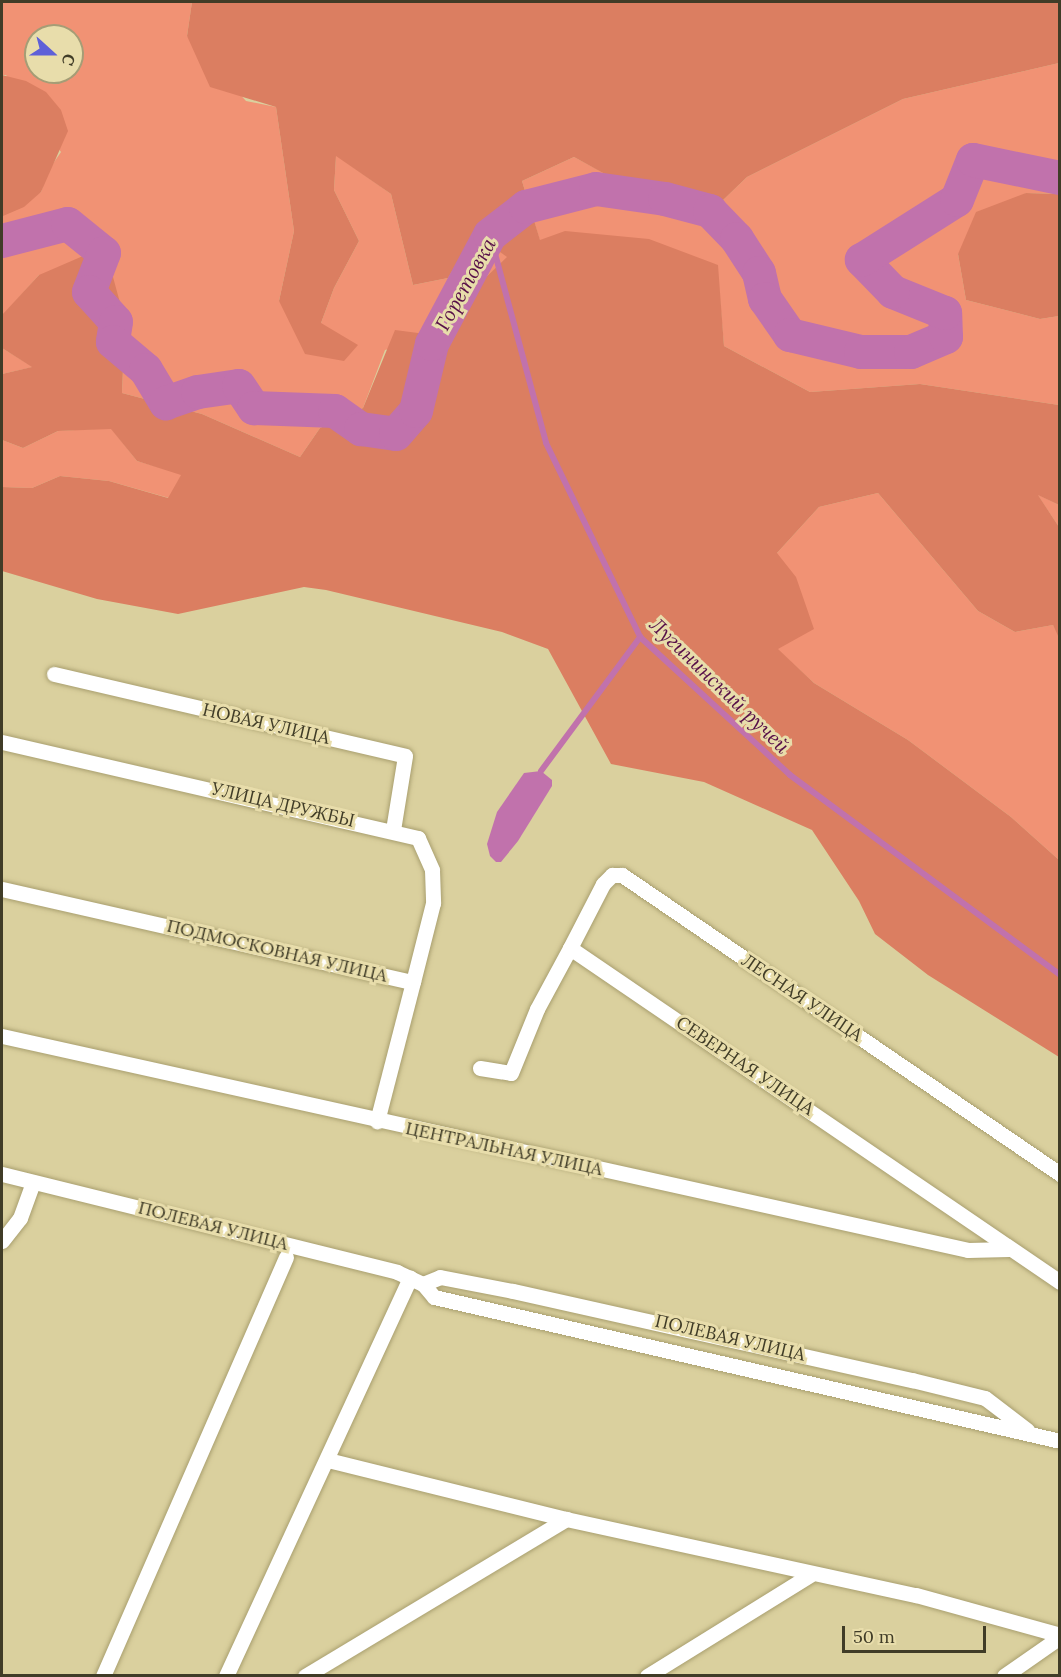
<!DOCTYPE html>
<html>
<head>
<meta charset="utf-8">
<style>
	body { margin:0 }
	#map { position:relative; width:1061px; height:1677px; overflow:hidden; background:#dad09e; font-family:Lora,serif }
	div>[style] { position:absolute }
	.green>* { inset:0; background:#f19274 }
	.forest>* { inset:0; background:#db7e61 }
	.water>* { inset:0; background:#c172ac }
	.stream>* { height:6px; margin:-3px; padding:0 3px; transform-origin:3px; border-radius:3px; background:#c172ac }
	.river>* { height:34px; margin:-17px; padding:0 17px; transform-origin:17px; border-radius:17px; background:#c172ac }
	.roads { filter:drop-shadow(0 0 2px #a99f6f) drop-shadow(0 0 2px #a99f6f) }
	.street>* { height:15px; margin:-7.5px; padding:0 7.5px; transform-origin:7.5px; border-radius:7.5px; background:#fff }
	span { translate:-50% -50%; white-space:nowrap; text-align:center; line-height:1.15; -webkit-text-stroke:6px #e8ddab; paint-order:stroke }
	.street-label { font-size:18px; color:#403c27 }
	.water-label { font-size:20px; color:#570f48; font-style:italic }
	.frame { position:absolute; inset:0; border:3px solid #403c27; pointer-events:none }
	.north { position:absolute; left:24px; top:24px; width:60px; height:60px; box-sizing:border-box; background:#e8ddab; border:2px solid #a59d76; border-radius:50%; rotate:111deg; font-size:16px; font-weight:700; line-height:24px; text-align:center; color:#403c27 }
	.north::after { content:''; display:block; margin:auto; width:21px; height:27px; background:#5e60d8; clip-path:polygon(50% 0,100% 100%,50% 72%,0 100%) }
	.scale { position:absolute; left:842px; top:1626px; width:144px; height:27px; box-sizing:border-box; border:3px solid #403c27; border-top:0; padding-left:8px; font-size:18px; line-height:21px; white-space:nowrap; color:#403c27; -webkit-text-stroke:4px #e8ddab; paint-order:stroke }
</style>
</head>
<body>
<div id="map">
	<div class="green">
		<div style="clip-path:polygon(evenodd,2px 2px,192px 2px,187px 36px,246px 101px,276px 107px,294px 231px,279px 301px,321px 323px,334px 288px,359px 241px,334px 190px,336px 155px,391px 194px,413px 285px,448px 278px,475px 234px,508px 257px,484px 279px,441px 336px,385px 350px,363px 408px,320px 428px,300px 457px,202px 414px,122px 393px,125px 321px,39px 275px,2px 316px,2px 216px,41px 192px,48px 171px,61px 152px,6px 75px,2px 75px,2px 2px,36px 36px,72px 36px,72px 72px,36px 72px,36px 36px)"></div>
		<div style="clip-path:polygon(1059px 63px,1059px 194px,1026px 193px,958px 254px,966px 300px,1040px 319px,1059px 316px,1059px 405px,920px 384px,810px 392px,724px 346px,717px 265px,540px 241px,522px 181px,574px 157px,615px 179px,720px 203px,747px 177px,903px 99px)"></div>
		<div style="clip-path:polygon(2px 348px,33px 367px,2px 374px)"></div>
		<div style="clip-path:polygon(111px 428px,137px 461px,182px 474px,169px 498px,109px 481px,60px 476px,32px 488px,2px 487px,2px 440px,23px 448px,58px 431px)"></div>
		<div style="clip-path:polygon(878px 493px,978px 611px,1015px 632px,1053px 625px,1060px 638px,1059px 860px,1011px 817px,908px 740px,814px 683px,777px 649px,777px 553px,819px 507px)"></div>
		<div style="clip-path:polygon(1037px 494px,1059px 505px,1059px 527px)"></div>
	</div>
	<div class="forest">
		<div style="clip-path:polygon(192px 2px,1059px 2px,1059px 63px,903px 99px,747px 177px,720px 203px,614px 179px,574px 157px,522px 181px,540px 240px,565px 231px,649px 239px,718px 265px,724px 346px,810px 392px,920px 384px,1059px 405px,1059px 505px,1038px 495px,1059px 527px,1059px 638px,1053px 625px,1015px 632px,978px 611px,878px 493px,819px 507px,777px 553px,796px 577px,814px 629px,778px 649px,814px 683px,908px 740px,1011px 817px,1059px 860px,1059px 1057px,928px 975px,875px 934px,859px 901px,812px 830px,704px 782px,611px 764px,548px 649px,502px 632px,326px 590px,304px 587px,178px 614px,97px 599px,2px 571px,2px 487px,32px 488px,60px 476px,109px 481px,168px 498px,181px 475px,137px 461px,111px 429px,58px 431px,23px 448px,2px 440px,2px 374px,32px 367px,2px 348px,2px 315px,39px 275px,83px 256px,113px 277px,125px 321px,122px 393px,202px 414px,300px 457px,320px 428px,363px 408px,395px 330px,441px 336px,484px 279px,507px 257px,475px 234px,448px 278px,413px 285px,391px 194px,336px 156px,334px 190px,359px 241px,334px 288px,321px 323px,358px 345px,344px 361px,305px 354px,279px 301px,294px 231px,276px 107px,210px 87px,187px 36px)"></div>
		<div style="clip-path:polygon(2px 75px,26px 81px,46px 92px,61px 110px,68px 131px,41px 192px,24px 207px,3px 216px)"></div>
		<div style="clip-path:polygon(1026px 193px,1059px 194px,1059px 316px,1040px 319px,966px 300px,958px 254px,976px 212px)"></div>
	</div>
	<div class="water">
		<div style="clip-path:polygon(541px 771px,552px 780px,552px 786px,518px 841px,501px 862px,496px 862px,490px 856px,487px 844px,497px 812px,524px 773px)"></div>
	</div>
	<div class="stream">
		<div style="left:490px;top:235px;width:215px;rotate:74.9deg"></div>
		<div style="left:546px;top:443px;width:216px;rotate:64.1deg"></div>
		<div style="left:640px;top:637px;width:204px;rotate:42.6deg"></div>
		<div style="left:790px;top:775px;width:336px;rotate:36.5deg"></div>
		<div style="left:541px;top:771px;width:167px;rotate:-53.5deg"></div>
	</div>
	<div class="river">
		<div style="left:2px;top:241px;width:68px;rotate:-14.4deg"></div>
		<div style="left:68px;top:224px;width:46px;rotate:38.9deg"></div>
		<div style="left:104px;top:253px;width:42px;rotate:111deg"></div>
		<div style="left:89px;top:292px;width:40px;rotate:48deg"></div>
		<div style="left:116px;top:322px;width:20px;rotate:99deg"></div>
		<div style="left:113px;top:342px;width:43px;rotate:40.3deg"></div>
		<div style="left:146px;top:370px;width:39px;rotate:59deg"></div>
		<div style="left:166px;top:403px;width:34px;rotate:-19deg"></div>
		<div style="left:198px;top:392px;width:41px;rotate:-8.3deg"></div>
		<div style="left:239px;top:386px;width:27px;rotate:56deg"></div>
		<div style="left:254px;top:408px;width:81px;rotate:2.1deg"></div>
		<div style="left:335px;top:411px;width:32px;rotate:35deg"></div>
		<div style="left:361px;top:429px;width:35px;rotate:8deg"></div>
		<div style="left:396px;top:434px;width:30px;rotate:-49deg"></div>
		<div style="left:416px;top:411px;width:69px;rotate:-76.6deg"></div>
		<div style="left:432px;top:344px;width:123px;rotate:-62deg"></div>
		<div style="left:490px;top:235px;width:46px;rotate:-37.9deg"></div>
		<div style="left:526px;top:207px;width:72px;rotate:-14.4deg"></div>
		<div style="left:596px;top:189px;width:70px;rotate:8.2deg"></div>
		<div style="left:665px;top:199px;width:47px;rotate:14.9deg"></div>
		<div style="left:710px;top:211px;width:39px;rotate:46deg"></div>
		<div style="left:737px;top:239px;width:40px;rotate:57.1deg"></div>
		<div style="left:759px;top:273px;width:27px;rotate:77deg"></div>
		<div style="left:765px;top:299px;width:44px;rotate:55.2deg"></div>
		<div style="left:790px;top:335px;width:73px;rotate:13.5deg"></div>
		<div style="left:861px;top:352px;width:50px"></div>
		<div style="left:911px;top:352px;width:38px;rotate:-23deg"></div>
		<div style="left:946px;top:337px;width:24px;rotate:-92deg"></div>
		<div style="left:945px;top:313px;width:56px;rotate:-158deg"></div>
		<div style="left:893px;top:292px;width:45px;rotate:-134.1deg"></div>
		<div style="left:862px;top:260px;width:112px;rotate:-32.3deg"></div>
		<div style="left:957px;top:200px;width:43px;rotate:-68.2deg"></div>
		<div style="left:973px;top:160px;width:89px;rotate:11.7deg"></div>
	</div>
	<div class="roads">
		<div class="street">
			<div style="left:54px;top:674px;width:360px;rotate:13.1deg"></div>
			<div style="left:405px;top:756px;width:75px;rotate:99.2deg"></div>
			<div style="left:2px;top:742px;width:427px;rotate:13deg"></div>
			<div style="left:418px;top:838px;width:35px;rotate:66deg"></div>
			<div style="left:432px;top:870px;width:33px;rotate:88deg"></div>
			<div style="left:433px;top:903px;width:81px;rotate:104.2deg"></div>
			<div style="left:2px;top:889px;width:421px;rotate:12.8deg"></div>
			<div style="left:413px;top:982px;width:144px;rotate:104.5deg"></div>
			<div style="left:570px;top:948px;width:72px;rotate:-62.7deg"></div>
			<div style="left:603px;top:884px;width:13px;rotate:-45deg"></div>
			<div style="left:612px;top:875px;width:10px"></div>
			<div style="left:622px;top:875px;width:530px;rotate:34.32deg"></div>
			<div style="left:2px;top:1036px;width:989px;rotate:12.49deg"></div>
			<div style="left:968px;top:1250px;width:41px;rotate:-1.4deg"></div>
			<div style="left:480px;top:1068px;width:31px;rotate:9deg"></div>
			<div style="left:511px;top:1073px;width:69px;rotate:-67.9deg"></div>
			<div style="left:537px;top:1009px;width:69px;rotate:-61.6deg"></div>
			<div style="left:570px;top:948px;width:593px;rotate:34.28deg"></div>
			<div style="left:2px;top:1174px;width:407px;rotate:13.9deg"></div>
			<div style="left:397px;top:1272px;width:29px;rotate:25deg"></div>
			<div style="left:423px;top:1284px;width:17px;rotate:50deg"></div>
			<div style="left:434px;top:1297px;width:642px;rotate:12.95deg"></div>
			<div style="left:2px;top:1241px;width:29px;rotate:-52deg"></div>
			<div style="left:20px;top:1218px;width:38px;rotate:-70deg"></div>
			<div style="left:423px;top:1284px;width:18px;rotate:-22deg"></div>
			<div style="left:440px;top:1277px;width:74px;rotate:10.9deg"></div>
			<div style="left:513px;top:1291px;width:409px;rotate:12.6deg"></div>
			<div style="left:912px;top:1380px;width:75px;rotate:13.9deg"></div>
			<div style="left:985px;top:1398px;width:53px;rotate:37.3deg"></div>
			<div style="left:328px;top:1460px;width:245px;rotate:13.9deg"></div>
			<div style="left:566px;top:1519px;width:358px;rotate:12.3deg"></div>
			<div style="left:916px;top:1595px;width:149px;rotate:15.5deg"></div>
			<div style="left:103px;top:1676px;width:457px;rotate:-66.4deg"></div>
			<div style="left:226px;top:1676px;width:439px;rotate:-65.2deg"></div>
			<div style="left:305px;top:1676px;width:305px;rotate:-31deg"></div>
			<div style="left:647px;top:1676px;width:192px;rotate:-31.8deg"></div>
			<div style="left:1004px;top:1676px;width:68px;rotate:-34.9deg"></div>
		</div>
	</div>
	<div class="street-label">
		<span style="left:266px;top:724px;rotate:13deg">НОВАЯ УЛИЦА</span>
		<span style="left:283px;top:805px;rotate:13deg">УЛИЦА ДРУЖБЫ</span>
		<span style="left:277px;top:951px;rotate:13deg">ПОДМОСКОВНАЯ УЛИЦА</span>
		<span style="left:802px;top:998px;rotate:34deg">ЛЕСНАЯ УЛИЦА</span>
		<span style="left:745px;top:1066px;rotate:34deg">СЕВЕРНАЯ УЛИЦА</span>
		<span style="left:504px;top:1149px;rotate:12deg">ЦЕНТРАЛЬНАЯ УЛИЦА</span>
		<span style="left:213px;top:1226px;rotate:14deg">ПОЛЕВАЯ УЛИЦА</span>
		<span style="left:730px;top:1338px;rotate:13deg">ПОЛЕВАЯ УЛИЦА</span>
	</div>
	<div class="water-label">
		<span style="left:465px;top:284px;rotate:-61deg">Горетовка</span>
		<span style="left:720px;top:685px;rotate:44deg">Лугининский ручей</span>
	</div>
	<div class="frame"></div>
	<div class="north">С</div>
	<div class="scale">50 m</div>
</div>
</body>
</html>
